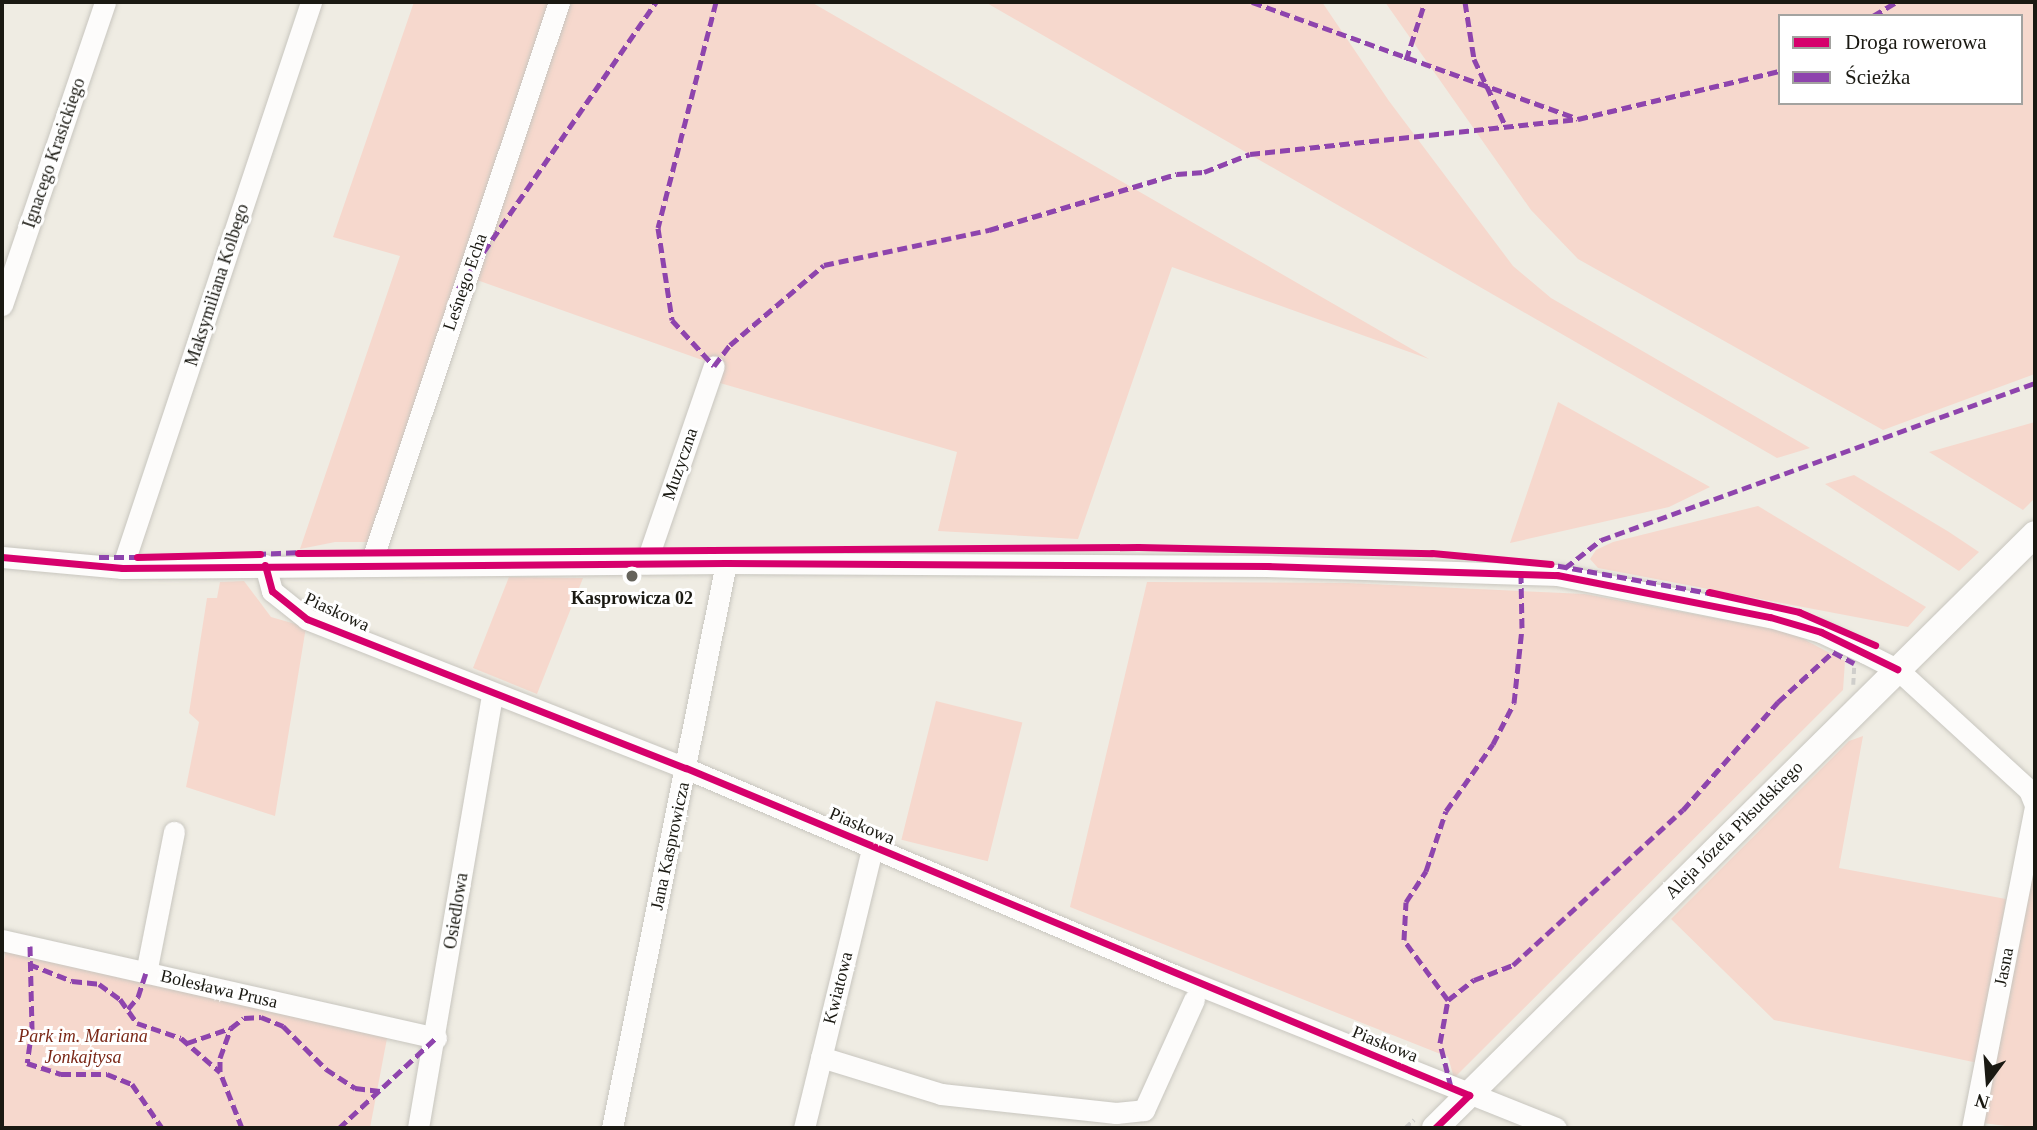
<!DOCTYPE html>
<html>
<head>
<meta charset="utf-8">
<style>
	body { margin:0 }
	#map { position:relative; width:2037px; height:1130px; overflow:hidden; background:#efece3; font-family:"Times New Roman",serif }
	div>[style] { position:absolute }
	.green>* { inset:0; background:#f6d8cd; transform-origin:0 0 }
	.path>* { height:3.5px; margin-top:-1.75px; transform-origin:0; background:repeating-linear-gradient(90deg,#cfcecb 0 7px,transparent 0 10.5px) }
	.roads { filter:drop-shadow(0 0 2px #c8c6bf) drop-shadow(0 0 2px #c8c6bf) }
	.minor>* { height:21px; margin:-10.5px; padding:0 10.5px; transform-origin:10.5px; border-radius:10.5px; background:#fdfcfb }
	.major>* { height:26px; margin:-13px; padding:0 13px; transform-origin:13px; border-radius:13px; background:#fdfcfb }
	.quiet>* { height:5px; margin-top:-2.5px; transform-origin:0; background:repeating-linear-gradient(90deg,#8e44ad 0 10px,transparent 0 15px) }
	.cycleway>* { height:7px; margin:-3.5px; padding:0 3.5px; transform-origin:3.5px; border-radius:3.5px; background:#d6006c }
	.dots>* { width:19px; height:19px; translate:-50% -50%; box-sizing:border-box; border:4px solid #fff; border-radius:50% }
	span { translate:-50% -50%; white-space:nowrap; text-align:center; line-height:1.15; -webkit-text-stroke:6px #fff; paint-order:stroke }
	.street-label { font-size:18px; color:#1a1912 }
	.poi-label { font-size:18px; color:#1a1912; font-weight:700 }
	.park-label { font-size:18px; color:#7a2716; font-style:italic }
	.frame { position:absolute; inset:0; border:4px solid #1a1912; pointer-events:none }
	.legend { position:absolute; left:1778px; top:14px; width:245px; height:91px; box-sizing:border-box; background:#fff; border:2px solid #a3a3a0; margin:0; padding:9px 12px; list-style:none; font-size:21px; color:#1a1912 }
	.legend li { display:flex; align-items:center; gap:14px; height:35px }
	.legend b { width:35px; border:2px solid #a3a3a0 }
	.north { position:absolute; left:1953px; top:1046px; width:70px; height:70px; -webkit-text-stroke:5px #fff; paint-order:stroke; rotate:196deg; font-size:19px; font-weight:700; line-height:28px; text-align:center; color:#1a1912 }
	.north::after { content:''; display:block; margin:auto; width:24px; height:32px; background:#1a1912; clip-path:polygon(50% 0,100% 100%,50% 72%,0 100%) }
</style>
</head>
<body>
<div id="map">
	<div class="green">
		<div style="clip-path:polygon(414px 2px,554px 2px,373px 542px,335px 542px,300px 549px,400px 256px,333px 237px)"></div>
		<div style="clip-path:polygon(566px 2px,811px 2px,1429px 359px,1172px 267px,1078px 539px,938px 531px,957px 452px,720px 383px,705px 361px,474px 279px)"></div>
		<div style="clip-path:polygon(985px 2px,1322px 2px,1389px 101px,1513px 266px,1551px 298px,1810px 448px,1777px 458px)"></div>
		<div style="clip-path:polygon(evenodd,1385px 2px,2035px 2px,2035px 374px,1883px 430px,1578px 259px,1531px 210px,1385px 2px,1780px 16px,2021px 16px,2021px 103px,1780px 103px,1780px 16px)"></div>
		<div style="clip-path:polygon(1558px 402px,1710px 487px,1669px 507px,1510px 543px)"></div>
		<div style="clip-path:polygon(2035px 422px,2035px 498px,2023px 510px,1929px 452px)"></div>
		<div style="clip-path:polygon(1854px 475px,1949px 532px,1979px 552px,1959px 571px,1825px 484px)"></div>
		<div style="clip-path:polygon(1758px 506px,1926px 607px,1908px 627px,1598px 568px,1590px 559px,1596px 550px,1613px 542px)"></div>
		<div style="clip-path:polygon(509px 577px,583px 578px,537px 694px,473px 668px)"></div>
		<div style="clip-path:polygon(244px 581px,271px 617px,306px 627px,275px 816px,186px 787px,199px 722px,189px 713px,207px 598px,217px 598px,220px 582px)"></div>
		<div style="clip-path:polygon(1147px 582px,1348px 583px,1585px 594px,1790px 632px,1845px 661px,1843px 690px,1454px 1078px,1448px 1057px,1070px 907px)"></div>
		<div style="left:936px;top:701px;width:89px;height:143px;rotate:14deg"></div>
		<div style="clip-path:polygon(1863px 736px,1839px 868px,2006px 899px,1978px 1063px,1774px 1020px,1671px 919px,1849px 741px)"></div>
		<div style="clip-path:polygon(2035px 842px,2035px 1128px,2021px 1128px,1983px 1123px)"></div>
		<div style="clip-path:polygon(6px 949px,388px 1033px,370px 1128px,2px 1128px,2px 972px)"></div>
	</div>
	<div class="path">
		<div style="left:1853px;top:685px;width:17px;rotate:-87deg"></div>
		<div style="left:1405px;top:1128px;width:12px;rotate:-42deg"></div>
	</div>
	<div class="roads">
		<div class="minor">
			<div style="left:2px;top:305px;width:320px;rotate:-71.2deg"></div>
			<div style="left:2px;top:557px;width:121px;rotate:5.2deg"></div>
			<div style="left:122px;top:568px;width:604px;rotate:-0.47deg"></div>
			<div style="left:726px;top:563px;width:543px;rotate:0.32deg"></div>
			<div style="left:1269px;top:566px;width:288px;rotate:1.8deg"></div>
			<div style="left:1557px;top:575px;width:217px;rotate:11.2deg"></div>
			<div style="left:1770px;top:617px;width:53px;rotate:16.4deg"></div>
			<div style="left:1821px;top:632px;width:49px;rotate:25.5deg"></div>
			<div style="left:1865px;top:653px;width:36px;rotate:27deg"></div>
			<div style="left:1897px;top:669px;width:179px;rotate:42.5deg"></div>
			<div style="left:2029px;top:790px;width:16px;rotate:68deg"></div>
			<div style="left:371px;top:563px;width:592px;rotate:-71.47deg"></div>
			<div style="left:646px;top:563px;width:208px;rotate:-71deg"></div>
			<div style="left:265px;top:565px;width:27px;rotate:75deg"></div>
			<div style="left:272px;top:591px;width:45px;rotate:38.7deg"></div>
			<div style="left:307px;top:619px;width:399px;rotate:21.5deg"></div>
			<div style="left:678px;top:765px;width:541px;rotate:22.96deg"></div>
			<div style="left:1176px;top:976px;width:409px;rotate:21.8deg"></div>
			<div style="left:122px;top:568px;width:597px;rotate:-71.53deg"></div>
			<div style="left:2px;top:940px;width:445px;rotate:12.7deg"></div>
			<div style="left:146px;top:973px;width:144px;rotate:-78.8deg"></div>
			<div style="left:821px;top:1057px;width:126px;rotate:17.1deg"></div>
			<div style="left:941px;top:1094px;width:176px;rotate:6.2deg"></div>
			<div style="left:1116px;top:1113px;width:28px;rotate:-6deg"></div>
			<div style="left:1144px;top:1110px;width:121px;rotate:-65.6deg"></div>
			<div style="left:418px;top:1128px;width:440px;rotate:-80.3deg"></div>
			<div style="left:612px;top:1128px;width:576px;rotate:-78.59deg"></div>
			<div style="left:804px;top:1128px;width:288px;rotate:-76.3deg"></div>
			<div style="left:1972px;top:1128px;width:328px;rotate:-78.9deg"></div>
		</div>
		<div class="major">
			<div style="left:1435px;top:1128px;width:844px;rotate:-44.71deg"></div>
		</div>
	</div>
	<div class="quiet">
		<div style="left:716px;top:2px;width:233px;rotate:104.4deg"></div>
		<div style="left:658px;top:228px;width:93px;rotate:81.3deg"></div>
		<div style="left:672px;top:320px;width:62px;rotate:47.6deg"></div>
		<div style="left:714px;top:366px;width:26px;rotate:-53deg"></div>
		<div style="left:730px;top:345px;width:123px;rotate:-40.4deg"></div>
		<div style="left:824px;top:265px;width:169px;rotate:-12deg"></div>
		<div style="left:989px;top:230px;width:196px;rotate:-16.6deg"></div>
		<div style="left:1177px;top:174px;width:27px;rotate:-4deg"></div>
		<div style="left:1204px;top:172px;width:49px;rotate:-21.4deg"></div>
		<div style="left:1250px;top:154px;width:330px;rotate:-6.1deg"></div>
		<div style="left:1252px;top:2px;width:346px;rotate:19.7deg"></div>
		<div style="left:1578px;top:119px;width:208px;rotate:-13.4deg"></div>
		<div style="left:1465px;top:2px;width:58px;rotate:81deg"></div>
		<div style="left:1474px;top:59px;width:75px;rotate:64.8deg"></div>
		<div style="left:1873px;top:16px;width:27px;rotate:-31deg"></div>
		<div style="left:1406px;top:60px;width:61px;rotate:-71.9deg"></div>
		<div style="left:458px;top:289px;width:349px;rotate:-55.4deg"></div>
		<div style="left:256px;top:554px;width:46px;rotate:-2.5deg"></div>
		<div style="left:99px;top:557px;width:42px"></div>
		<div style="left:1543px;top:563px;width:176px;rotate:10.2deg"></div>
		<div style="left:1565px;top:568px;width:46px;rotate:-37.9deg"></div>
		<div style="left:1601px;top:540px;width:462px;rotate:-19.9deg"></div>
		<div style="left:30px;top:946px;width:83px;rotate:88.6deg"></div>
		<div style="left:32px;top:1029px;width:34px;rotate:98deg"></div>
		<div style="left:27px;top:1063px;width:36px;rotate:18deg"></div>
		<div style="left:61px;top:1074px;width:46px"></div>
		<div style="left:107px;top:1074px;width:27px;rotate:22deg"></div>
		<div style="left:132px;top:1084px;width:53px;rotate:55.7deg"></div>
		<div style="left:29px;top:964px;width:46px;rotate:21.6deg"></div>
		<div style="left:72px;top:981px;width:27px;rotate:6deg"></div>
		<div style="left:99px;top:984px;width:26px;rotate:36deg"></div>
		<div style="left:120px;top:999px;width:29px;rotate:55deg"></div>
		<div style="left:137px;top:1023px;width:46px;rotate:18.8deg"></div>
		<div style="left:181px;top:1038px;width:52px;rotate:41.1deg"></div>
		<div style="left:1448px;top:1000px;width:74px;rotate:-126.3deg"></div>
		<div style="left:1404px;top:940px;width:38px;rotate:-87deg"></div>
		<div style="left:1406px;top:902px;width:37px;rotate:-57deg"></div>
		<div style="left:1426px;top:871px;width:63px;rotate:-71.6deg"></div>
		<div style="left:1446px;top:811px;width:82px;rotate:-55deg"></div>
		<div style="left:1493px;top:744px;width:46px;rotate:-62.9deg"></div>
		<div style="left:1514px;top:703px;width:75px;rotate:-83.9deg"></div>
		<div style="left:1522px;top:628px;width:54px;rotate:-91.1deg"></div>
		<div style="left:128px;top:1009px;width:16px;rotate:-50deg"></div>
		<div style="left:138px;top:997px;width:25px;rotate:-72deg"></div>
		<div style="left:187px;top:1043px;width:46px;rotate:-18.8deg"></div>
		<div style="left:1451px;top:1087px;width:45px;rotate:-104deg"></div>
		<div style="left:1440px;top:1043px;width:44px;rotate:-79.5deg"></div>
		<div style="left:1448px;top:1000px;width:33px;rotate:-38deg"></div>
		<div style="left:1474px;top:980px;width:42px;rotate:-21deg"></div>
		<div style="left:1513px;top:965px;width:230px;rotate:-42.4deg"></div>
		<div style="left:1683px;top:810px;width:144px;rotate:-48.7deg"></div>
		<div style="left:1778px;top:702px;width:74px;rotate:-42.3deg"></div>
		<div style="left:1833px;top:652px;width:24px;rotate:28deg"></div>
		<div style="left:242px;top:1128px;width:60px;rotate:-111.4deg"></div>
		<div style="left:220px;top:1072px;width:14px;rotate:-90deg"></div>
		<div style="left:220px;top:1058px;width:32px;rotate:-70deg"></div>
		<div style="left:231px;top:1028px;width:16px;rotate:-38deg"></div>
		<div style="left:244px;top:1018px;width:17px;rotate:-3deg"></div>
		<div style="left:261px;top:1017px;width:24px;rotate:22deg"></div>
		<div style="left:283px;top:1026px;width:61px;rotate:45deg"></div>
		<div style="left:326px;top:1069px;width:35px;rotate:33deg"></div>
		<div style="left:355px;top:1088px;width:25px;rotate:7deg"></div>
		<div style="left:339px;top:1128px;width:132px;rotate:-42.9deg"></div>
	</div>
	<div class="cycleway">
		<div style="left:298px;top:553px;width:840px;rotate:-0.41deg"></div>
		<div style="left:1138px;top:547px;width:294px;rotate:1.2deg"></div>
		<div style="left:1432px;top:553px;width:119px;rotate:5.3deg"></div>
		<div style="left:2px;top:557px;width:121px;rotate:5.2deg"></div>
		<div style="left:122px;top:568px;width:604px;rotate:-0.47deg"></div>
		<div style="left:726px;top:563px;width:543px;rotate:0.32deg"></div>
		<div style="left:1269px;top:566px;width:288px;rotate:1.8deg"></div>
		<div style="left:1557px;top:575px;width:217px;rotate:11.2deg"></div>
		<div style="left:1770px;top:617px;width:53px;rotate:16.4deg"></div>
		<div style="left:1821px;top:632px;width:85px;rotate:26deg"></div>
		<div style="left:137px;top:557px;width:123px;rotate:-1.4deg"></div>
		<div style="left:265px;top:565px;width:27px;rotate:75deg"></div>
		<div style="left:272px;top:591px;width:45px;rotate:38.7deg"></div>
		<div style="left:307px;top:619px;width:407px;rotate:21.5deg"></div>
		<div style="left:686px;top:768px;width:849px;rotate:22.67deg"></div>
		<div style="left:1469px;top:1095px;width:47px;rotate:135.9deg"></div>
		<div style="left:1709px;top:592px;width:92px;rotate:12.5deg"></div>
		<div style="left:1799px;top:612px;width:83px;rotate:23.5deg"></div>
	</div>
	<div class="dots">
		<div style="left:632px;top:576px;background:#65635b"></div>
	</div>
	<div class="street-label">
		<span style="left:54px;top:153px;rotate:-71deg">Ignacego Krasickiego</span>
		<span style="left:465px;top:282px;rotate:-71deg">Leśnego Echa</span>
		<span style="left:217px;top:285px;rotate:-72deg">Maksymiliana Kolbego</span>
		<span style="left:680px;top:464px;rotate:-71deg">Muzyczna</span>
		<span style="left:337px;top:612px;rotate:25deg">Piaskowa</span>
		<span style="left:862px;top:826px;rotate:23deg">Piaskowa</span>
		<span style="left:1734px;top:830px;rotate:-45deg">Aleja Józefa Piłsudskiego</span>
		<span style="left:670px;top:846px;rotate:-78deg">Jana Kasprowicza</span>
		<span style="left:456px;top:911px;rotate:-81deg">Osiedlowa</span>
		<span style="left:2004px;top:967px;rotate:-79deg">Jasna</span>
		<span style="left:838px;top:988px;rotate:-76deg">Kwiatowa</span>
		<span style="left:219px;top:989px;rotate:13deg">Bolesława Prusa</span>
		<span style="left:1385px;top:1044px;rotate:22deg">Piaskowa</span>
	</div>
	<div class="poi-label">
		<span style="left:632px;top:598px">Kasprowicza 02</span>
	</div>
	<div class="park-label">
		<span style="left:83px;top:1047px">Park im. Mariana<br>Jonkajtysa</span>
	</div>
	<div class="frame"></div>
	<ul class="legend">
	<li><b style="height:9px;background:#d6006c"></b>Droga rowerowa</li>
	<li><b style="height:9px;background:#8e44ad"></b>Ścieżka</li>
	</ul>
	<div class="north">N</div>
</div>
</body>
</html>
